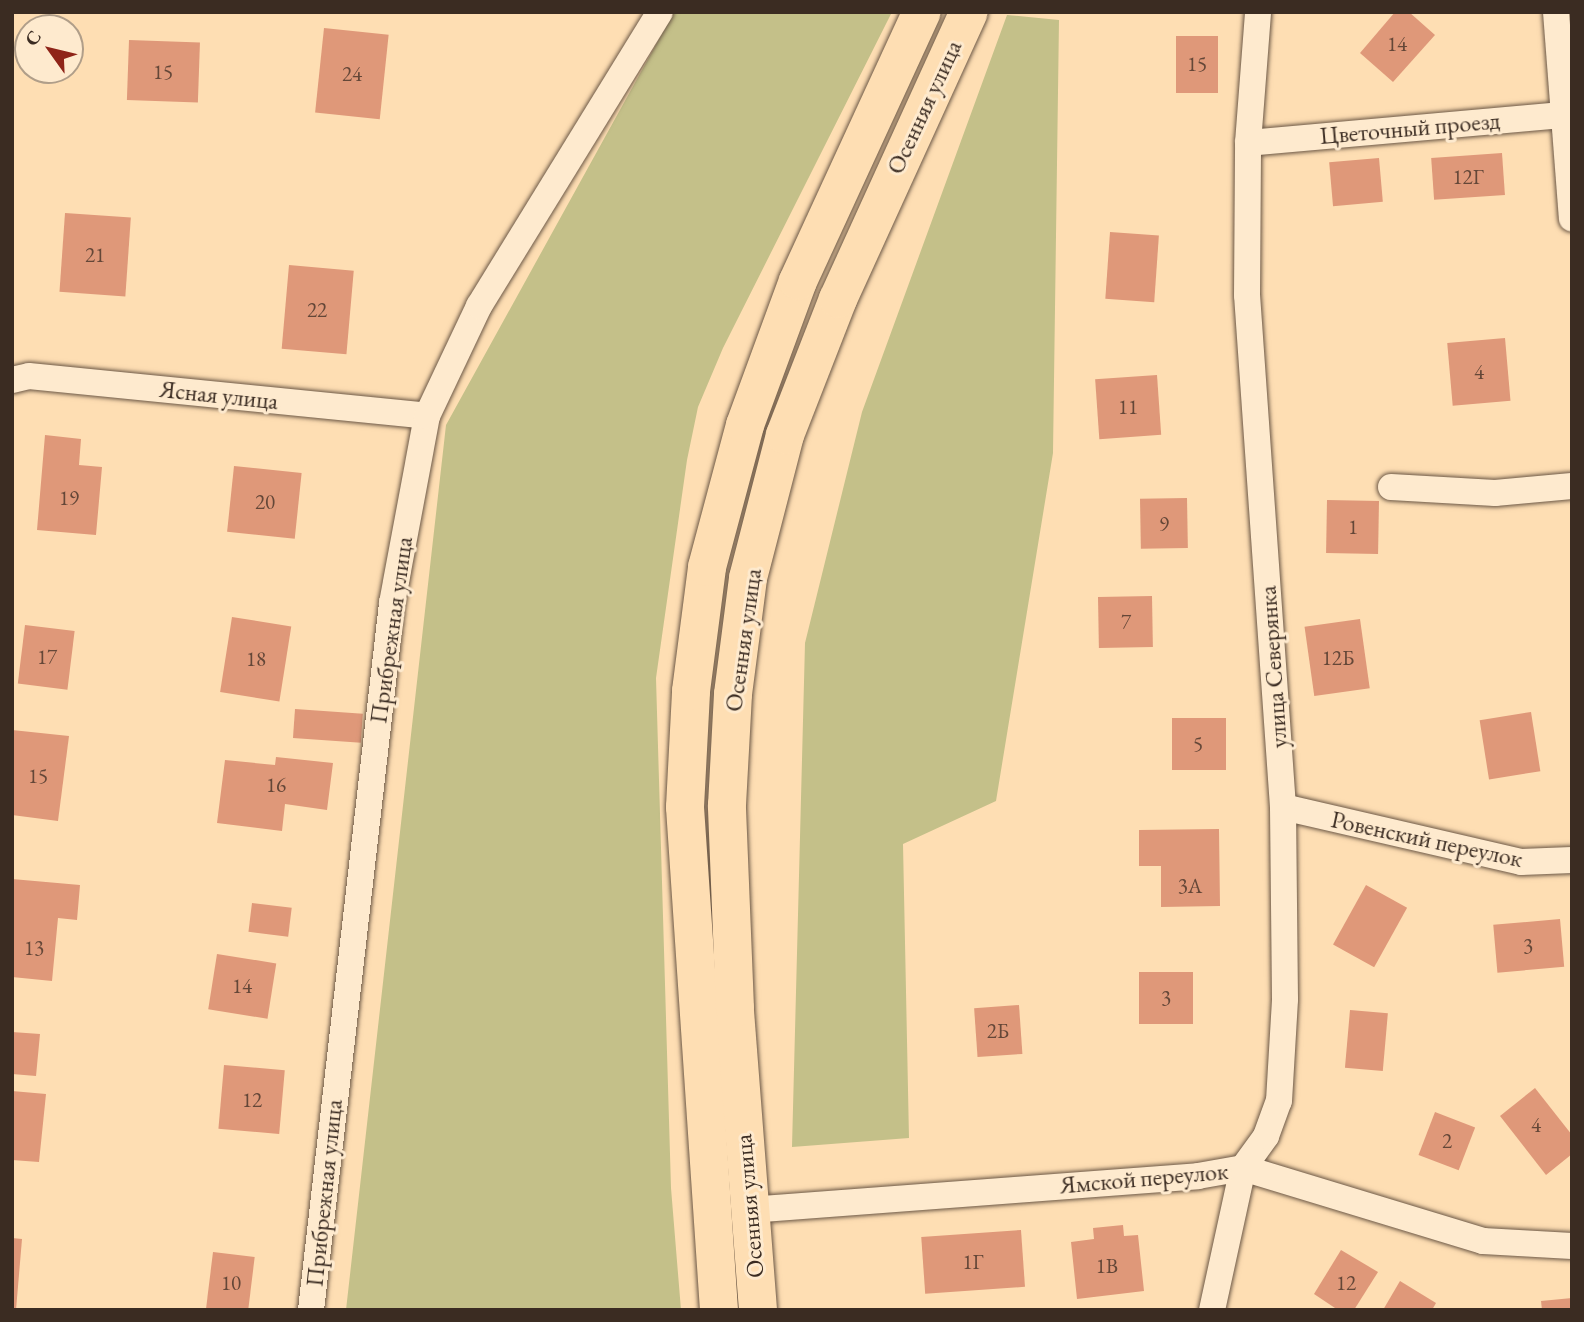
<!DOCTYPE html>
<html>
<head>
<meta charset="utf-8">
<style>
	body { margin:0 }
	#map { position:relative; width:1584px; height:1322px; overflow:hidden; background:#fedeb3; font-family:"EB Garamond",serif }
	div>[style] { position:absolute }
	.green>* { inset:0; background:#c4c089 }
	.building>* { inset:0; background:#df9879; transform-origin:0 0 }
	.roads { filter:drop-shadow(0 0 2px #6c5846) drop-shadow(0 0 2px #6c5846) }
	.minor>* { height:26px; margin:-13px; padding:0 13px; transform-origin:13px; border-radius:13px; background:#feeace }
	.primary>* { height:38px; margin:-19px; padding:0 19px; transform-origin:19px; border-radius:19px; background:#fedeb3 }
	span { translate:-50% -50%; white-space:nowrap; text-align:center; line-height:1.15; -webkit-text-stroke:6px #feeace; paint-order:stroke }
	.number-label { font-size:21px; color:#644738 }
	.number-label span { -webkit-text-stroke-width:0 }
	.street-label { font-size:24px; color:#3b2c22 }
	.frame { position:absolute; inset:0; border:14px solid #3b2c22; pointer-events:none }
	.north { position:absolute; left:14px; top:14px; width:70px; height:70px; box-sizing:border-box; background:#feeace; border:2px solid #b09e89; border-radius:50%; rotate:304deg; font-size:19px; font-weight:700; line-height:28px; text-align:center; color:#3b2c22 }
	.north::after { content:''; display:block; margin:auto; width:24px; height:32px; background:#8f2418; clip-path:polygon(50% 0,100% 100%,50% 72%,0 100%) }
</style>
</head>
<body>
<div id="map">
	<div class="green">
		<div style="clip-path:polygon(674px 12px,892px 12px,723px 348px,698px 407px,687px 460px,656px 678px,671px 1188px,681px 1310px,346px 1310px,446px 425px)"></div>
		<div style="clip-path:polygon(1007px 15px,1059px 20px,1053px 453px,996px 801px,903px 844px,909px 1138px,792px 1147px,805px 643px,862px 412px)"></div>
	</div>
	<div class="building">
		<div style="clip-path:polygon(1395px 12px,1409px 12px,1435px 35px,1393px 82px,1360px 53px)"></div>
		<div style="left:324px;top:28px;width:65px;height:85px;rotate:6deg"></div>
		<div style="left:1176px;top:36px;width:42px;height:57px"></div>
		<div style="left:129px;top:40px;width:71px;height:60px;rotate:2deg"></div>
		<div style="left:1502px;top:153px;width:42px;height:71px;rotate:86deg"></div>
		<div style="left:1379px;top:158px;width:44px;height:50px;rotate:85deg"></div>
		<div style="left:65px;top:213px;width:66px;height:79px;rotate:4deg"></div>
		<div style="left:1110px;top:232px;width:49px;height:67px;rotate:4deg"></div>
		<div style="left:289px;top:265px;width:65px;height:84px;rotate:5deg"></div>
		<div style="left:1505px;top:338px;width:63px;height:58px;rotate:85deg"></div>
		<div style="left:1157px;top:375px;width:60px;height:62px;rotate:86deg"></div>
		<div style="clip-path:polygon(45px 435px,81px 439px,79px 465px,102px 467px,96px 535px,37px 530px)"></div>
		<div style="left:234px;top:466px;width:68px;height:66px;rotate:6deg"></div>
		<div style="left:1187px;top:498px;width:50px;height:47px;rotate:89deg"></div>
		<div style="left:1327px;top:500px;width:52px;height:53px;rotate:1deg"></div>
		<div style="left:1152px;top:596px;width:51px;height:54px;rotate:89deg"></div>
		<div style="left:232px;top:617px;width:60px;height:76px;rotate:9deg"></div>
		<div style="left:1360px;top:619px;width:70px;height:56px;rotate:82deg"></div>
		<div style="left:25px;top:625px;width:50px;height:59px;rotate:7deg"></div>
		<div style="left:295px;top:709px;width:68px;height:29px;rotate:4deg"></div>
		<div style="left:1531px;top:712px;width:60px;height:52px;rotate:81deg"></div>
		<div style="left:1172px;top:718px;width:54px;height:52px"></div>
		<div style="clip-path:polygon(12px 730px,69px 736px,58px 821px,12px 815px)"></div>
		<div style="clip-path:polygon(276px 757px,333px 763px,327px 810px,285px 804px,282px 831px,217px 823px,225px 760px,275px 765px)"></div>
		<div style="clip-path:polygon(1219px 829px,1220px 906px,1161px 907px,1161px 866px,1139px 866px,1139px 830px)"></div>
		<div style="clip-path:polygon(12px 879px,80px 885px,77px 920px,58px 918px,52px 981px,12px 977px)"></div>
		<div style="left:1366px;top:885px;width:47px;height:68px;rotate:29deg"></div>
		<div style="left:252px;top:903px;width:40px;height:29px;rotate:7deg"></div>
		<div style="left:1560px;top:919px;width:48px;height:67px;rotate:85deg"></div>
		<div style="left:217px;top:954px;width:60px;height:56px;rotate:9deg"></div>
		<div style="left:1193px;top:972px;width:52px;height:54px;rotate:90deg"></div>
		<div style="left:1019px;top:1005px;width:49px;height:45px;rotate:86deg"></div>
		<div style="left:1350px;top:1010px;width:38px;height:58px;rotate:5deg"></div>
		<div style="clip-path:polygon(12px 1032px,40px 1034px,36px 1076px,12px 1074px)"></div>
		<div style="left:224px;top:1065px;width:61px;height:64px;rotate:5deg"></div>
		<div style="clip-path:polygon(1535px 1088px,1572px 1135px,1572px 1154px,1546px 1175px,1500px 1116px)"></div>
		<div style="clip-path:polygon(12px 1091px,46px 1094px,39px 1162px,12px 1160px)"></div>
		<div style="left:1435px;top:1112px;width:43px;height:46px;rotate:21deg"></div>
		<div style="clip-path:polygon(1123px 1225px,1124px 1236px,1138px 1235px,1144px 1291px,1077px 1299px,1071px 1242px,1094px 1239px,1093px 1228px)"></div>
		<div style="left:1021px;top:1230px;width:57px;height:100px;rotate:86deg"></div>
		<div style="clip-path:polygon(12px 1238px,22px 1239px,16px 1310px,12px 1310px)"></div>
		<div style="clip-path:polygon(1341px 1250px,1378px 1272px,1354px 1310px,1338px 1310px,1314px 1294px)"></div>
		<div style="left:213px;top:1252px;width:42px;height:58px;rotate:7deg"></div>
		<div style="clip-path:polygon(1400px 1281px,1436px 1303px,1432px 1310px,1383px 1310px)"></div>
		<div style="clip-path:polygon(1572px 1298px,1572px 1310px,1542px 1310px,1541px 1301px)"></div>
	</div>
	<div class="roads">
		<div class="minor">
			<div style="left:1556px;top:12px;width:207px;rotate:85.6deg"></div>
			<div style="left:1248px;top:143px;width:325px;rotate:-5.1deg"></div>
			<div style="left:12px;top:380px;width:17px;rotate:-13deg"></div>
			<div style="left:29px;top:376px;width:400px;rotate:5.7deg"></div>
			<div style="left:1391px;top:487px;width:104px;rotate:3.3deg"></div>
			<div style="left:1495px;top:493px;width:77px;rotate:-5.2deg"></div>
			<div style="left:1283px;top:807px;width:244px;rotate:13deg"></div>
			<div style="left:1521px;top:862px;width:51px;rotate:-2.2deg"></div>
			<div style="left:749px;top:1210px;width:450px;rotate:-4.3deg"></div>
			<div style="left:1198px;top:1176px;width:46px;rotate:-10.1deg"></div>
			<div style="left:1243px;top:1168px;width:251px;rotate:16.9deg"></div>
			<div style="left:1483px;top:1241px;width:89px;rotate:3.2deg"></div>
			<div style="left:311px;top:1310px;width:712px;rotate:-83.46deg"></div>
			<div style="left:392px;top:603px;width:190px;rotate:-79.4deg"></div>
			<div style="left:427px;top:416px;width:122px;rotate:-64.7deg"></div>
			<div style="left:479px;top:306px;width:345px;rotate:-58.4deg"></div>
			<div style="left:1212px;top:1310px;width:145px;rotate:-77.7deg"></div>
			<div style="left:1243px;top:1168px;width:39px;rotate:-54deg"></div>
			<div style="left:1266px;top:1136px;width:37px;rotate:-70deg"></div>
			<div style="left:1279px;top:1101px;width:102px;rotate:-86.6deg"></div>
			<div style="left:1285px;top:999px;width:192px;rotate:-90.6deg"></div>
			<div style="left:1283px;top:807px;width:513px;rotate:-94.02deg"></div>
			<div style="left:1247px;top:295px;width:152px;rotate:-89.6deg"></div>
			<div style="left:1248px;top:143px;width:131px;rotate:-85.6deg"></div>
		</div>
		<div class="primary">
			<div style="left:719px;top:1310px;width:504px;rotate:-93.87deg"></div>
			<div style="left:685px;top:807px;width:116px;rotate:-87deg"></div>
			<div style="left:691px;top:691px;width:125px;rotate:-82.6deg"></div>
			<div style="left:707px;top:567px;width:147px;rotate:-75deg"></div>
			<div style="left:745px;top:425px;width:153px;rotate:-69.8deg"></div>
			<div style="left:798px;top:281px;width:296px;rotate:-65.3deg"></div>
			<div style="left:758px;top:1310px;width:303px;rotate:-94.4deg"></div>
			<div style="left:735px;top:1008px;width:203px;rotate:-92.3deg"></div>
			<div style="left:727px;top:805px;width:111px;rotate:-86.9deg"></div>
			<div style="left:733px;top:694px;width:117px;rotate:-82.6deg"></div>
			<div style="left:748px;top:578px;width:148px;rotate:-75.5deg"></div>
			<div style="left:785px;top:435px;width:146px;rotate:-68.7deg"></div>
			<div style="left:838px;top:299px;width:315px;rotate:-65.5deg"></div>
		</div>
	</div>
	<div class="number-label">
		<span style="left:1397px;top:44px">14</span>
		<span style="left:1197px;top:64px">15</span>
		<span style="left:163px;top:72px">15</span>
		<span style="left:352px;top:74px">24</span>
		<span style="left:1468px;top:177px">12Г</span>
		<span style="left:95px;top:255px">21</span>
		<span style="left:317px;top:310px">22</span>
		<span style="left:1479px;top:372px">4</span>
		<span style="left:1128px;top:407px">11</span>
		<span style="left:69px;top:498px">19</span>
		<span style="left:265px;top:502px">20</span>
		<span style="left:1164px;top:524px">9</span>
		<span style="left:1353px;top:527px">1</span>
		<span style="left:1126px;top:622px">7</span>
		<span style="left:47px;top:657px">17</span>
		<span style="left:1338px;top:658px">12Б</span>
		<span style="left:256px;top:659px">18</span>
		<span style="left:1198px;top:744px">5</span>
		<span style="left:38px;top:776px">15</span>
		<span style="left:276px;top:785px">16</span>
		<span style="left:1190px;top:886px">3А</span>
		<span style="left:1528px;top:946px">3</span>
		<span style="left:34px;top:948px">13</span>
		<span style="left:242px;top:986px">14</span>
		<span style="left:1166px;top:998px">3</span>
		<span style="left:998px;top:1031px">2Б</span>
		<span style="left:252px;top:1100px">12</span>
		<span style="left:1536px;top:1125px">4</span>
		<span style="left:1447px;top:1141px">2</span>
		<span style="left:973px;top:1262px">1Г</span>
		<span style="left:1107px;top:1266px">1В</span>
		<span style="left:231px;top:1283px">10</span>
		<span style="left:1346px;top:1283px">12</span>
	</div>
	<div class="street-label">
		<span style="left:924px;top:107px;rotate:-65deg">Осенняя улица</span>
		<span style="left:1410px;top:128px;rotate:-5deg">Цветочный проезд</span>
		<span style="left:219px;top:395px;rotate:6deg">Ясная улица</span>
		<span style="left:391px;top:630px;rotate:-82deg">Прибрежная улица</span>
		<span style="left:743px;top:640px;rotate:-82deg">Осенняя улица</span>
		<span style="left:1273px;top:667px;rotate:-94deg">улица Северянка</span>
		<span style="left:1427px;top:839px;rotate:12deg">Ровенский переулок</span>
		<span style="left:1144px;top:1178px;rotate:-5deg">Ямской переулок</span>
		<span style="left:324px;top:1193px;rotate:-84deg">Прибрежная улица</span>
		<span style="left:749px;top:1206px;rotate:-95deg">Осенняя улица</span>
	</div>
	<div class="frame"></div>
	<div class="north">С</div>
</div>
</body>
</html>
